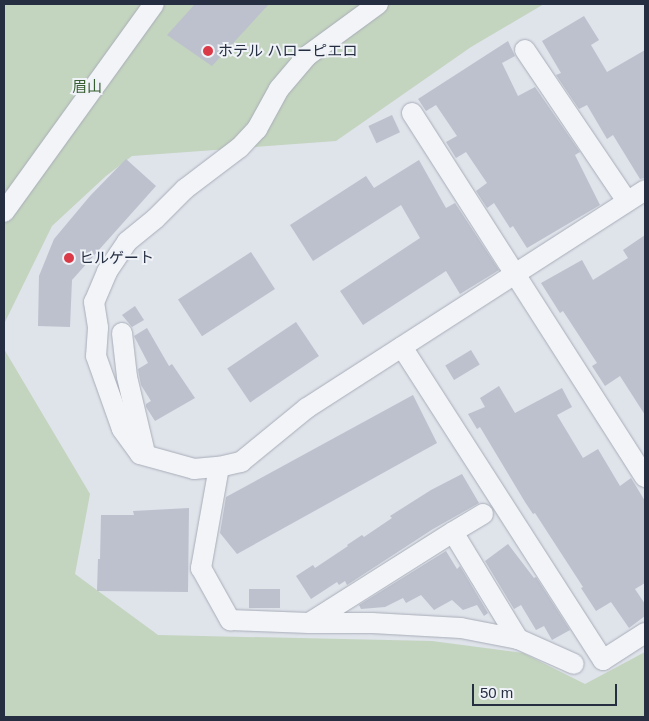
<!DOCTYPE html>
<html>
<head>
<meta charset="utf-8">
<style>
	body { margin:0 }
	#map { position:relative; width:649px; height:721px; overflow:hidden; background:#dfe3ea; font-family:Arial,"Noto Sans JP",sans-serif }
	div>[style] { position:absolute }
	.green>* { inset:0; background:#c3d4bf }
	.building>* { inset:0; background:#bcc1cd; transform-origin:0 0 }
	.roads { filter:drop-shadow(0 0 1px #a8adb8) drop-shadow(0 0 1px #a8adb8) }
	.street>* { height:20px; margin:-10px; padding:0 10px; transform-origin:10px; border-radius:10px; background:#f2f4f8 }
	.dots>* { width:14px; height:14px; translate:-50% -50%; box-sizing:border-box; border:2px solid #eff2f7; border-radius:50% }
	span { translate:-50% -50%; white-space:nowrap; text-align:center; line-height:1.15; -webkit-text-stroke:4px #eff2f7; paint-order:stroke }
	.poi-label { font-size:15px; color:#262f42 }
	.left { translate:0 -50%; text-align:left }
	.park-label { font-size:15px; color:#385f32 }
	.frame { position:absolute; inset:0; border:5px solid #262f42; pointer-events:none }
	.scale { position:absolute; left:472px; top:684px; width:145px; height:22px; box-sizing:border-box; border:2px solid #262f42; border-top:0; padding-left:6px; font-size:15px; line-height:18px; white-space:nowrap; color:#262f42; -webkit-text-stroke:4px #eff2f7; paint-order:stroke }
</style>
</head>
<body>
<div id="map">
	<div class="green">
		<div style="clip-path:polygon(4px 4px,544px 4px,471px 47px,336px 141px,132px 156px,106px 176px,52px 226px,4px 324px)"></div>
		<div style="clip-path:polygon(4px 349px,90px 494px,75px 574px,158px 635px,432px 641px,523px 653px,585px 684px,645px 652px,645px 717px,4px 717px)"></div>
	</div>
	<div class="building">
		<div style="clip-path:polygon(195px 4px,269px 4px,212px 66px,167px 35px)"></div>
		<div style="clip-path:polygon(584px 16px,599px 40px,591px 45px,607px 72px,645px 50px,645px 178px,640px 179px,613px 135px,607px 139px,587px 105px,579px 109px,556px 75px,561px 73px,542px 41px)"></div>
		<div style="clip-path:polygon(508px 41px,515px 56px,502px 63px,518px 96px,535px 87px,580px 152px,575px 155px,600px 205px,527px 248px,513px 226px,510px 228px,494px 203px,487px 208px,476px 191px,487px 183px,466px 152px,456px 158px,446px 142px,457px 136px,436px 105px,426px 111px,418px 99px)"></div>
		<div style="left:392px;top:115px;width:19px;height:26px;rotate:65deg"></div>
		<div style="clip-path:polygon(126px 159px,156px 186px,72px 280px,70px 327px,38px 326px,39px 276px,54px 239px,90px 196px)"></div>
		<div style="clip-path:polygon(419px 160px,446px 208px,455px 203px,499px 270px,460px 294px,446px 271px,363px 325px,340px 291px,420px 238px,401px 205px,313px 261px,290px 225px,366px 176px,374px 188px)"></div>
		<div style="clip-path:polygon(645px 235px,645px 415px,620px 376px,605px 386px,592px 366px,597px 363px,563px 311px,560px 313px,541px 283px,582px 260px,593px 280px,628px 258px,623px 250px)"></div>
		<div style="left:251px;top:252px;width:44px;height:87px;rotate:57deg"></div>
		<div style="clip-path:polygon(135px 306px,144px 320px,132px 327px,122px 315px)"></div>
		<div style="left:296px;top:322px;width:41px;height:83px;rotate:56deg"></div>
		<div style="clip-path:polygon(147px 328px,169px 366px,172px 364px,195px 398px,155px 421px,146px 407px,146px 404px,151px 401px,141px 385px,139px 375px,138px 369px,148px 363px,134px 336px)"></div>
		<div style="left:471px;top:350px;width:17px;height:30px;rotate:59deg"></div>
		<div style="clip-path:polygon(499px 386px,515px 413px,562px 388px,572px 407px,557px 415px,583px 458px,598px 449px,620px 486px,631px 478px,645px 501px,645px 583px,635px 589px,645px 604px,645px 616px,629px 628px,611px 602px,596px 611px,581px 588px,583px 587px,535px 513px,533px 514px,525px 502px,480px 427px,477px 429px,468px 414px,485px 407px,480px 398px)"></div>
		<div style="clip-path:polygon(413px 395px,437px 443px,237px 554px,220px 533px,226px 497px)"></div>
		<div style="clip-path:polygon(462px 474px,479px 503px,433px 529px,347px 585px,345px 581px,339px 585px,337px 582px,311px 599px,296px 576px,313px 565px,315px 568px,348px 546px,347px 545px,362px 535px,364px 537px,392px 518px,390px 516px,431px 490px)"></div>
		<div style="clip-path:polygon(189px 508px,188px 592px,97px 591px,98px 559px,100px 559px,101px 515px,134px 515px,133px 511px)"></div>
		<div style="clip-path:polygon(508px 544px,534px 578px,536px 577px,570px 630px,552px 640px,544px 626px,536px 630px,521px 605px,514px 609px,485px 561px)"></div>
		<div style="clip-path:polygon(446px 551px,457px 569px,460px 566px,488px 613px,484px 616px,477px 605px,463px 610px,452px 600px,434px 610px,421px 595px,406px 603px,403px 598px,385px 607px,361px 609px,359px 605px)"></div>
		<div style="left:249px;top:589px;width:31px;height:19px"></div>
	</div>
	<div class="roads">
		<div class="street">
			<div style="left:378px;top:4px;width:88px;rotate:143.8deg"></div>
			<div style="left:307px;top:56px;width:43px;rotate:130.3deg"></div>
			<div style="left:279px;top:89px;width:46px;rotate:118.8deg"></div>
			<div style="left:257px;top:129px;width:26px;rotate:133deg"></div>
			<div style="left:239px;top:148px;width:68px;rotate:142.8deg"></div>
			<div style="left:185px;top:189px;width:42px;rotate:135deg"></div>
			<div style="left:155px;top:219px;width:36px;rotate:141deg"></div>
			<div style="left:127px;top:242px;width:36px;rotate:124deg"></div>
			<div style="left:107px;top:272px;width:33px;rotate:113deg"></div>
			<div style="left:94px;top:302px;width:26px;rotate:81deg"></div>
			<div style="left:98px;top:328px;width:28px;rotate:94deg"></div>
			<div style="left:96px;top:356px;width:77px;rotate:70.4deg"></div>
			<div style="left:122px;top:429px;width:31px;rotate:54deg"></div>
			<div style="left:140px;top:454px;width:56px;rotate:15.5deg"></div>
			<div style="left:194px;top:469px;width:25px;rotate:-5deg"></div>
			<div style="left:219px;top:467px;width:23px;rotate:-13deg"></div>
			<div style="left:241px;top:462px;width:85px;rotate:-39.3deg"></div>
			<div style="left:307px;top:408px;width:402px;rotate:-32.8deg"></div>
			<div style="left:525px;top:50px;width:182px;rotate:56deg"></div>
			<div style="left:412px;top:113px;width:432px;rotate:57.4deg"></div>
			<div style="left:4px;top:212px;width:256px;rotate:-54.2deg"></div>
			<div style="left:122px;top:333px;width:44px;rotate:83.5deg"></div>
			<div style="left:127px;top:377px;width:78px;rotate:76.7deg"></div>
			<div style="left:402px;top:347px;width:372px;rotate:57.3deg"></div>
			<div style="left:603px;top:660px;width:50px;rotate:-32.7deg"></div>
			<div style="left:219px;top:467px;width:103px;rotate:100.1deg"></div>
			<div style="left:201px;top:568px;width:60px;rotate:60.9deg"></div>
			<div style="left:230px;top:620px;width:79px;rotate:2.2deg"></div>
			<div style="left:309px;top:623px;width:63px"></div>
			<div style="left:372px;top:623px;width:89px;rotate:3.2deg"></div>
			<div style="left:461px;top:628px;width:58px;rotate:10.9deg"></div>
			<div style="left:518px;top:639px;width:125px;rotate:-121.3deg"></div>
			<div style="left:453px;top:532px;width:170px;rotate:147.7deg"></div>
			<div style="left:453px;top:532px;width:35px;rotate:-31deg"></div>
			<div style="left:518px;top:639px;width:61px;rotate:24.1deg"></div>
		</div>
	</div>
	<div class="dots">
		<div style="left:208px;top:51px;background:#da3948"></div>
		<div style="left:69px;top:258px;background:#da3948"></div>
	</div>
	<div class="poi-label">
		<span class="left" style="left:218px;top:51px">ホテル ハローピエロ</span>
		<span class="left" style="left:79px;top:258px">ヒルゲート</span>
	</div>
	<div class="park-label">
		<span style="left:87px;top:87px">眉山</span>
	</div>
	<div class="frame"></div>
	<div class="scale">50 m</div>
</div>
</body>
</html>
